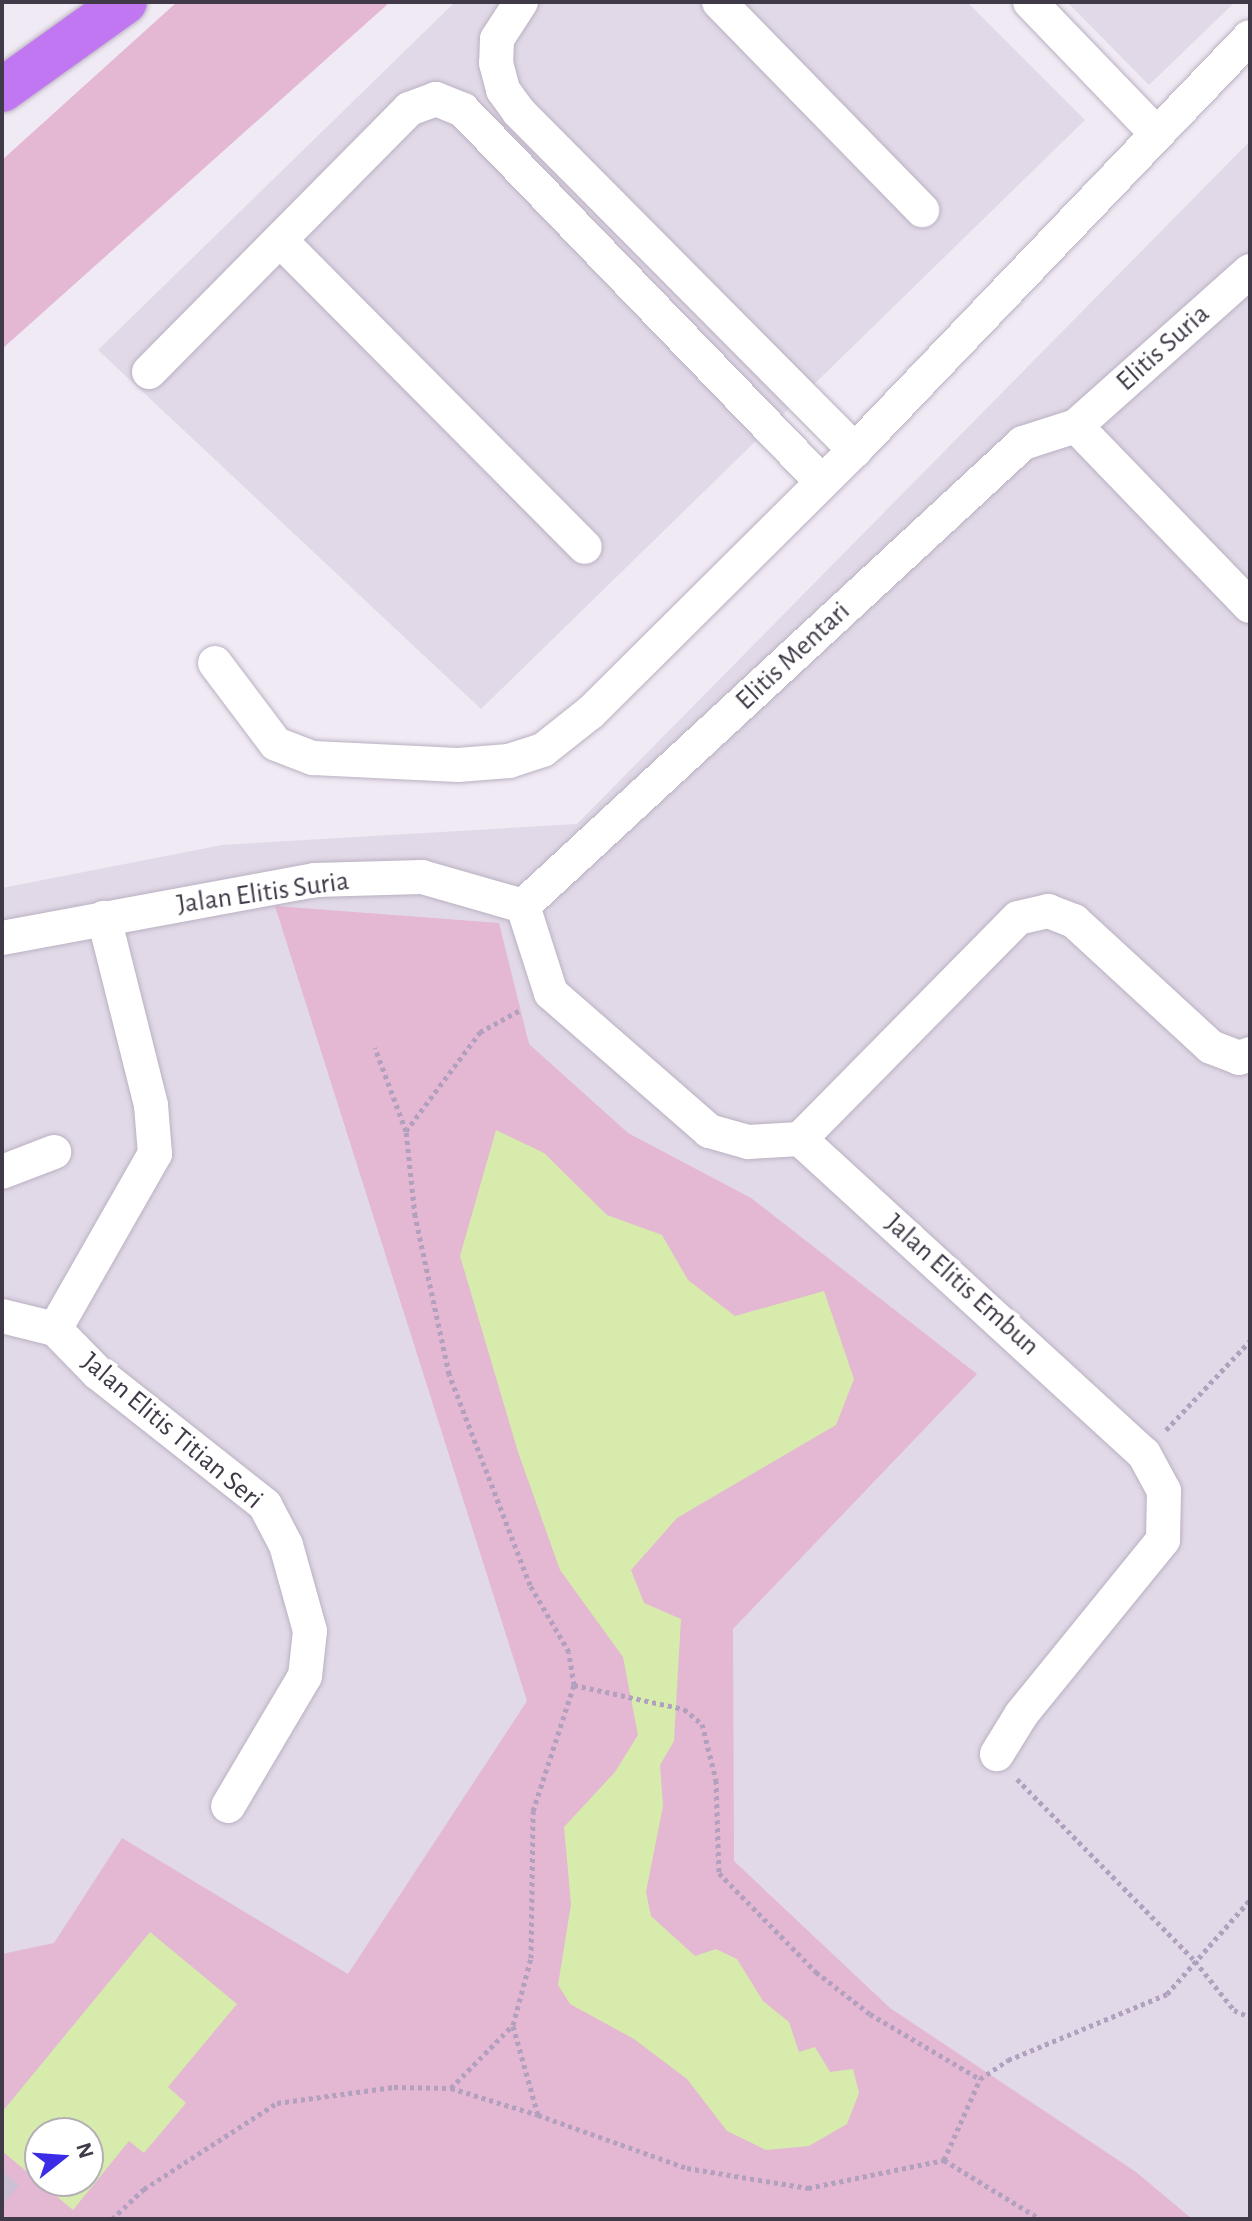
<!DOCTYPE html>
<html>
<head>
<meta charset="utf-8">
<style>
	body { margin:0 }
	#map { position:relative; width:1252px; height:2221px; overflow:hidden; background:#f0eaf4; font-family:"Alegreya Sans",sans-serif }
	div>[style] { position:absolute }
	.residential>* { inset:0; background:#e1d9e7 }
	.green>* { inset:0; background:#e4b7d3 }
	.water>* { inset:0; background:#d6ebac }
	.building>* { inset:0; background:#cbc0d4 }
	.path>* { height:5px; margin-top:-2.5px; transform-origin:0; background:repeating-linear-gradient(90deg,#b2a0bf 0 4px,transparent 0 8px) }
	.roads { filter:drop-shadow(0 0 2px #bab0c1) drop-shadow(0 0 2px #bab0c1) }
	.street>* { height:34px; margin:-17px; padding:0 17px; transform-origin:17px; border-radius:17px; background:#fff }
	.highway>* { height:44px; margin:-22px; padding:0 22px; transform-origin:22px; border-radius:22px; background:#c077f1 }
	span { translate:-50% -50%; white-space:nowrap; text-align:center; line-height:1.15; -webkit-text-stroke:8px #fff; paint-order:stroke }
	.street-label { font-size:28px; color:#403947 }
	.frame { position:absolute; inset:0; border:4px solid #403947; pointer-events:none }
	.north { position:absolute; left:24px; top:2117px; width:80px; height:80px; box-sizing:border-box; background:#fff; border:2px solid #b3b0b5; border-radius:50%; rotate:73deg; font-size:22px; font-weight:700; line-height:32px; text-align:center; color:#403947 }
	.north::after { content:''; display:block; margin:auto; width:28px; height:36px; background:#3b2de7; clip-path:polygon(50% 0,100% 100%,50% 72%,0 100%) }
</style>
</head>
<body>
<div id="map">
	<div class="residential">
		<div style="clip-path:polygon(455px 2px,967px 2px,1085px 120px,481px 709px,98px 350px)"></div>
		<div style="clip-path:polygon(1067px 2px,1235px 2px,1149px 85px)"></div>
		<div style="clip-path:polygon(evenodd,1250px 141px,1250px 2219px,2px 2219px,2px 888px,222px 845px,577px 824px,1250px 141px,40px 2133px,88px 2133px,88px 2181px,40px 2181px,40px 2133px)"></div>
	</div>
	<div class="green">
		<div style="clip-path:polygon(177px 2px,390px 2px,2px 349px,2px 160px)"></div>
		<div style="clip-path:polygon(evenodd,275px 906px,499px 923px,529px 1044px,628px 1133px,751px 1198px,977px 1374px,733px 1629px,734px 1861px,890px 2008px,1136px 2172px,1192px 2219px,2px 2219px,2px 1954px,54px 1943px,122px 1838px,348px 1974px,527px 1701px,275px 906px,40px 2133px,88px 2133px,88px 2181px,40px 2181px,40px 2133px)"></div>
	</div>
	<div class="water">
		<div style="clip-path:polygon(496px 1130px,544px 1153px,607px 1215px,662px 1235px,688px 1280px,735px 1316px,824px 1291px,854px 1379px,836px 1425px,677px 1518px,631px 1570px,644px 1603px,681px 1619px,674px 1741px,660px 1765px,663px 1806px,646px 1892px,651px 1916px,695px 1956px,716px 1949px,737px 1959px,763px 2001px,789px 2022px,799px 2052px,815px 2047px,830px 2072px,853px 2069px,859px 2093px,847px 2124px,809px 2146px,766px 2150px,727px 2131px,687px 2079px,634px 2039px,570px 2004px,558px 1985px,571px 1904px,564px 1827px,615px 1772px,638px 1735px,623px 1657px,560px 1570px,518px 1452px,460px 1256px)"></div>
		<div style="clip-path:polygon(evenodd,150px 1932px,237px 2004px,168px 2087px,186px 2103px,144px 2153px,129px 2141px,73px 2210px,2px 2151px,2px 2112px,150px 1932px,40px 2133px,88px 2133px,88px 2181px,40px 2181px,40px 2133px)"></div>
	</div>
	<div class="building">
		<div style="clip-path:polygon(2px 2171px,19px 2185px,2px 2205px)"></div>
	</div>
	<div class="path">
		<div style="left:406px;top:1131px;width:124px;rotate:-53.2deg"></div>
		<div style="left:480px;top:1032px;width:48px;rotate:-28.7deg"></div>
		<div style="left:1166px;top:1430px;width:122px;rotate:-46.7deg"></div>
		<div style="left:574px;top:1685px;width:113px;rotate:12.3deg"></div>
		<div style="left:684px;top:1709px;width:23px;rotate:40deg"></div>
		<div style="left:702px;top:1724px;width:58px;rotate:76deg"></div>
		<div style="left:716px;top:1780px;width:93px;rotate:88.2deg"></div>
		<div style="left:719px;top:1873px;width:139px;rotate:45.6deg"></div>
		<div style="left:816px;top:1972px;width:68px;rotate:37.9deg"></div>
		<div style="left:870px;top:2014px;width:128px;rotate:30.6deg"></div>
		<div style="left:1017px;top:1779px;width:255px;rotate:45.6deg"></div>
		<div style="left:1195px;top:1961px;width:63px;rotate:51.5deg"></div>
		<div style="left:1234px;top:2010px;width:17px;rotate:24deg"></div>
		<div style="left:513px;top:2026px;width:92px;rotate:74.3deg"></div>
		<div style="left:538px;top:2115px;width:158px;rotate:19.6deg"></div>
		<div style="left:687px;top:2168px;width:123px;rotate:9.4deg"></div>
		<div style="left:808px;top:2188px;width:139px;rotate:-11.6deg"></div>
		<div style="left:944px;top:2160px;width:113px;rotate:31.6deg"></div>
		<div style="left:451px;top:2088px;width:91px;rotate:17.2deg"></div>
		<div style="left:944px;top:2160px;width:89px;rotate:-66deg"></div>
		<div style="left:980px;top:2079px;width:34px;rotate:-34deg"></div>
		<div style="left:1008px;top:2060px;width:172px;rotate:-22.5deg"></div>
		<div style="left:1167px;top:1994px;width:125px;rotate:-48.6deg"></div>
		<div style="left:112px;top:2219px;width:44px;rotate:-43.2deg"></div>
		<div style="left:144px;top:2189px;width:158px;rotate:-32.9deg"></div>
		<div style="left:277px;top:2103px;width:118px;rotate:-7.8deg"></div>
		<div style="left:394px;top:2087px;width:57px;rotate:1deg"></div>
		<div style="left:451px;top:2088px;width:88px;rotate:-45.5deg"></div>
		<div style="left:513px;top:2025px;width:69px;rotate:-75deg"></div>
		<div style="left:531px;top:1958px;width:147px;rotate:-89.2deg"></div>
		<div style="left:533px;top:1811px;width:133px;rotate:-72deg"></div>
		<div style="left:574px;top:1685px;width:33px;rotate:-99deg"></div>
		<div style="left:569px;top:1652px;width:78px;rotate:-120.2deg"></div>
		<div style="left:530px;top:1585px;width:226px;rotate:-111deg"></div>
		<div style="left:449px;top:1374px;width:162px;rotate:-102.1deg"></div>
		<div style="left:415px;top:1216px;width:85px;rotate:-96deg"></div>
		<div style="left:406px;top:1131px;width:89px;rotate:-110.5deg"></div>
	</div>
	<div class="roads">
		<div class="street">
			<div style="left:521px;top:2px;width:44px;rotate:123deg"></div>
			<div style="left:497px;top:39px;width:24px;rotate:92deg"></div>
			<div style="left:496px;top:63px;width:28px;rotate:75deg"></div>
			<div style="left:503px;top:90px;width:27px;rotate:54deg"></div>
			<div style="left:519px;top:112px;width:477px;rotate:45.2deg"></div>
			<div style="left:719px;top:2px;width:291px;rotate:45.7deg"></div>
			<div style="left:1030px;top:2px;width:180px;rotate:46.1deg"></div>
			<div style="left:281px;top:241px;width:431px;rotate:45.2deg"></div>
			<div style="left:149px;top:372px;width:370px;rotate:-45.3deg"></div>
			<div style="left:409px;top:109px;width:29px;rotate:-20deg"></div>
			<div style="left:436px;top:99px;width:29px;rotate:22deg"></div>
			<div style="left:463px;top:110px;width:517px;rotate:46.02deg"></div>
			<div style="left:1076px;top:426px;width:250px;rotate:46deg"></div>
			<div style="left:1076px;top:426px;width:233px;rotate:-41.7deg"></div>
			<div style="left:215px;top:663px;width:101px;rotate:53deg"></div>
			<div style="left:276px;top:744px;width:40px;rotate:21deg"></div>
			<div style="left:313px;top:758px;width:145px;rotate:2.8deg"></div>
			<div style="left:458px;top:765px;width:51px;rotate:-4.5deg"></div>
			<div style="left:509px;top:761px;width:36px;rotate:-18deg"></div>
			<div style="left:543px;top:750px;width:61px;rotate:-38.4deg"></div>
			<div style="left:591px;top:712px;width:372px;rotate:-44.8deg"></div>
			<div style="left:855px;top:450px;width:571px;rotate:-46.28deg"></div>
			<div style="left:523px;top:906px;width:91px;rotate:72.2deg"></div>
			<div style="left:551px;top:993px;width:210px;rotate:41.1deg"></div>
			<div style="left:709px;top:1131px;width:41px;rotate:15.8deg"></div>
			<div style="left:748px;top:1142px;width:52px;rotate:-3.3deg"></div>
			<div style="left:800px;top:1139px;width:466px;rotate:42.5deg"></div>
			<div style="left:1144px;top:1454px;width:42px;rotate:61.6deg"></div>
			<div style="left:1164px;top:1491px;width:49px;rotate:91.2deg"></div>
			<div style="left:1163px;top:1540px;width:225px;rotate:129.1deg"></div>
			<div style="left:1021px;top:1715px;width:46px;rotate:121.6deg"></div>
			<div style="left:523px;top:906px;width:681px;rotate:-42.8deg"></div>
			<div style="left:1023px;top:443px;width:56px;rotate:-17.8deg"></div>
			<div style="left:2px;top:938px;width:317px;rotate:-10.5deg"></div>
			<div style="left:314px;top:880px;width:108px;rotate:-1.6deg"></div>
			<div style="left:422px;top:877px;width:105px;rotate:16deg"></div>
			<div style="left:800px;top:1139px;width:310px;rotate:-45.4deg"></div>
			<div style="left:1018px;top:918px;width:31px;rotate:-13deg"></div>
			<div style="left:1048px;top:911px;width:28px;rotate:21deg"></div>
			<div style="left:1074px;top:921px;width:186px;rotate:42.6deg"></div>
			<div style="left:1211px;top:1047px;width:30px;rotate:21deg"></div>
			<div style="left:1239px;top:1058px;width:12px;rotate:-20deg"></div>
			<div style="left:2px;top:1172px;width:56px;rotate:-21deg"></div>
			<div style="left:2px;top:1316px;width:55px;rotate:13.8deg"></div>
			<div style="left:55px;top:1329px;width:62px;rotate:45.7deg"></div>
			<div style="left:98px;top:1373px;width:213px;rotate:38.3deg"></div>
			<div style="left:265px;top:1505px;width:45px;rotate:62.3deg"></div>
			<div style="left:286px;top:1545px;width:89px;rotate:74.4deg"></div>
			<div style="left:310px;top:1631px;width:45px;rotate:96.3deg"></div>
			<div style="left:305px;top:1676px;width:151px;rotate:120.6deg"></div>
			<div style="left:55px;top:1329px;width:202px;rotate:-60.3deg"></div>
			<div style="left:155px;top:1154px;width:49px;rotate:-94.7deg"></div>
			<div style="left:151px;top:1105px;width:193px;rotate:-104.1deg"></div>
		</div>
		<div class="highway">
			<div style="left:2px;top:90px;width:151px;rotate:-35.6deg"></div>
		</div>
	</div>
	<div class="street-label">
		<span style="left:1163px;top:348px;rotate:-42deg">Elitis Suria</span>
		<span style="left:793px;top:656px;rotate:-43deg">Elitis Mentari</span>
		<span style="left:263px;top:893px;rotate:-8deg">Jalan Elitis Suria</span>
		<span style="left:962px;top:1285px;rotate:42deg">Jalan Elitis Embun</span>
		<span style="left:172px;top:1431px;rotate:40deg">Jalan Elitis Titian Seri</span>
	</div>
	<div class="frame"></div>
	<div class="north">N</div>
</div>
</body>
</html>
